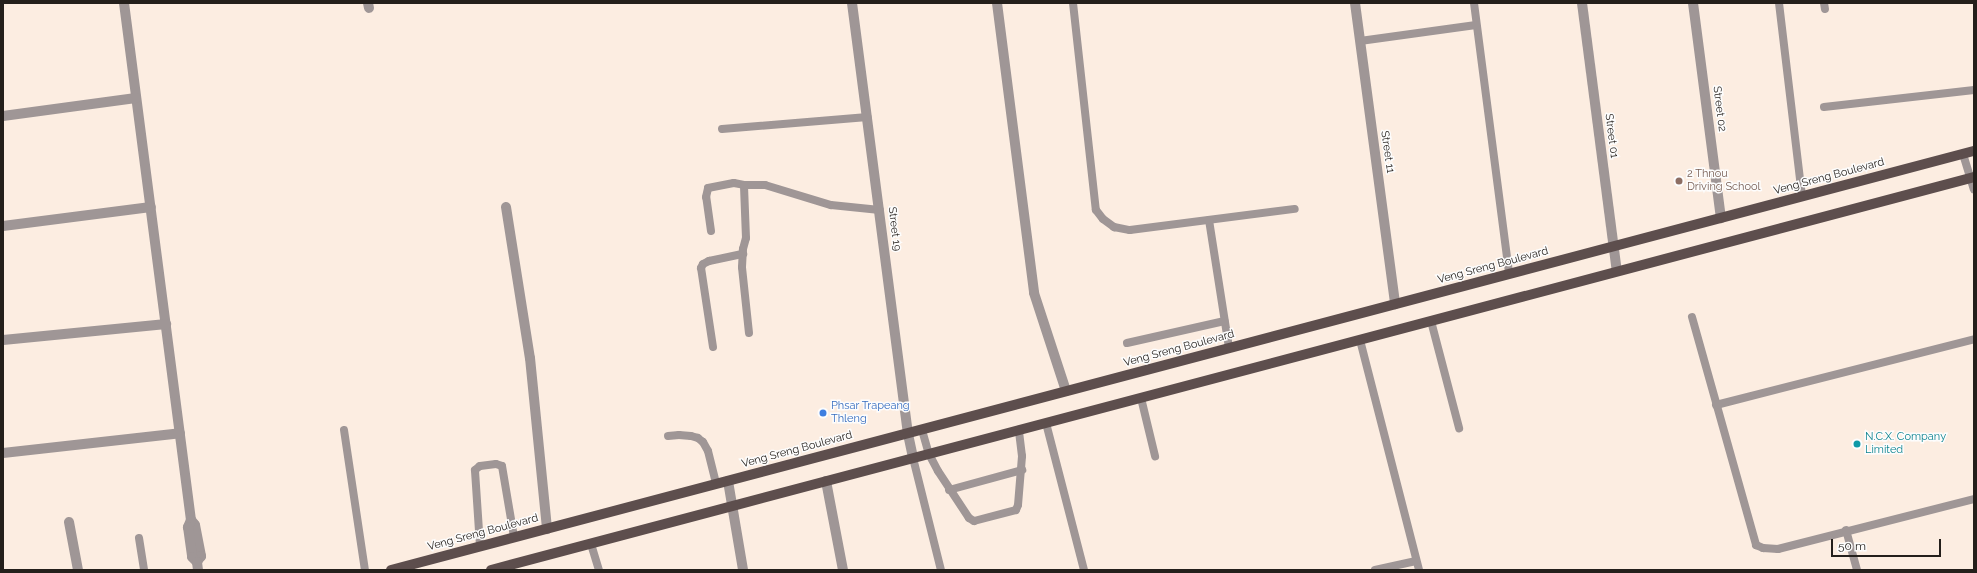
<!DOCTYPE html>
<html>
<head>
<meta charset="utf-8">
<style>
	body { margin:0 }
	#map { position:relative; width:1977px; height:573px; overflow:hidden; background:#fcede1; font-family:Raleway,sans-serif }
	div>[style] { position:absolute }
	.service>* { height:8px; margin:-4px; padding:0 4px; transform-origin:4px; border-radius:4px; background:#9f9696 }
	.minor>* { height:10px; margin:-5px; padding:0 5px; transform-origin:5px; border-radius:5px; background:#9f9696 }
	.primary>* { height:10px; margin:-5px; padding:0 5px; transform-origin:5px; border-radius:5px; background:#5d4e4d }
	.dots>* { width:11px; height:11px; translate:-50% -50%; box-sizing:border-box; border:2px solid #fdfdfd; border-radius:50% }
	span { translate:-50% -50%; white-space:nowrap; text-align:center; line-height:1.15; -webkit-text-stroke:3px #fdfdfd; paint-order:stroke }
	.street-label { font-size:11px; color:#241f1b }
	.education-label { font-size:11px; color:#785e54 }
	.left { translate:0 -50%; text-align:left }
	.shop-label { font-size:11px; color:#366cbe }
	.culture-label { font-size:11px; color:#0d838f }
	.frame { position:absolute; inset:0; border:4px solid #241f1b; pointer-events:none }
	.scale { position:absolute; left:1831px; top:539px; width:110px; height:18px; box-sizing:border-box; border:2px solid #241f1b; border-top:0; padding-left:5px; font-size:12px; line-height:14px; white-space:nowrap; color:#241f1b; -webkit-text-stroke:3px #fdfdfd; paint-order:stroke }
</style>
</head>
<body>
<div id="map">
	<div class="service">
		<div style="left:1073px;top:3px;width:208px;rotate:83.7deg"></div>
		<div style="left:1096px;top:210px;width:11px;rotate:52deg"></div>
		<div style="left:1103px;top:219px;width:14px;rotate:36deg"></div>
		<div style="left:1114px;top:227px;width:16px;rotate:11deg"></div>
		<div style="left:1130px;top:230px;width:166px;rotate:-7.3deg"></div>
		<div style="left:1474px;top:3px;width:273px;rotate:82.6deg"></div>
		<div style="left:1779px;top:3px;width:195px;rotate:83.2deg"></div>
		<div style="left:1824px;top:3px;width:6px;rotate:81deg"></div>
		<div style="left:1360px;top:41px;width:117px;rotate:-7.9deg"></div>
		<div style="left:1824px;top:107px;width:151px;rotate:-6.5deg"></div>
		<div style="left:722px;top:129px;width:146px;rotate:-4.7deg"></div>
		<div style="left:1963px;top:154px;width:37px;rotate:73deg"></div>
		<div style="left:1209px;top:220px;width:130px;rotate:81.1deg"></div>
		<div style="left:711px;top:231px;width:34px;rotate:-98deg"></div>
		<div style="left:706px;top:197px;width:9px;rotate:-77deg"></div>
		<div style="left:708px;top:188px;width:26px;rotate:-11deg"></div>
		<div style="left:734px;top:183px;width:10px;rotate:11deg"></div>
		<div style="left:1692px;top:317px;width:237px;rotate:74.3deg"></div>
		<div style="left:1756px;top:545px;width:8px;rotate:23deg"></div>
		<div style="left:1763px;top:548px;width:15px;rotate:4deg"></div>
		<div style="left:1778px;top:549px;width:202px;rotate:-14.3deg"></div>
		<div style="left:1431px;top:321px;width:111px;rotate:75.3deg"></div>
		<div style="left:749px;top:333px;width:66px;rotate:-96.1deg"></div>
		<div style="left:742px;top:267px;width:18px;rotate:-87deg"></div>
		<div style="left:743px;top:249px;width:11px;rotate:-75deg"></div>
		<div style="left:746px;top:238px;width:53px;rotate:-92.2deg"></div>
		<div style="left:744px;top:185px;width:21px"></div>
		<div style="left:765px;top:185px;width:69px;rotate:16.9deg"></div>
		<div style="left:831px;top:205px;width:49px;rotate:5.8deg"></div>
		<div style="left:1360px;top:340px;width:237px;rotate:75.6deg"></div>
		<div style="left:1127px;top:343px;width:100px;rotate:-12.7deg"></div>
		<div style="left:713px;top:347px;width:80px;rotate:-98.6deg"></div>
		<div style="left:701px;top:268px;width:4px;rotate:-63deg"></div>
		<div style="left:703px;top:264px;width:7px;rotate:-27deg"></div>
		<div style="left:709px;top:261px;width:35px;rotate:-12deg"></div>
		<div style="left:1141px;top:398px;width:60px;rotate:76.4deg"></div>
		<div style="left:1716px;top:405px;width:266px;rotate:-14.3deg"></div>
		<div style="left:1046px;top:423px;width:152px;rotate:75.5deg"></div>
		<div style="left:344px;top:430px;width:142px;rotate:81.5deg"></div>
		<div style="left:922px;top:430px;width:25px;rotate:74deg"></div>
		<div style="left:929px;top:454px;width:19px;rotate:62deg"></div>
		<div style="left:938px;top:471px;width:56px;rotate:56.6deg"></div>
		<div style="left:969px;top:518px;width:6px;rotate:31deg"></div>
		<div style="left:974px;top:521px;width:43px;rotate:-14.7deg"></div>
		<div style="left:1016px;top:510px;width:5px;rotate:-68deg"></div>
		<div style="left:1018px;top:505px;width:49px;rotate:-85.3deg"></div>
		<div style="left:1022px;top:456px;width:26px;rotate:-97deg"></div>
		<div style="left:668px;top:436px;width:11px;rotate:-5deg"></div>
		<div style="left:679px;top:435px;width:12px;rotate:5deg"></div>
		<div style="left:691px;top:436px;width:7px;rotate:16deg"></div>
		<div style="left:698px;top:438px;width:6px;rotate:39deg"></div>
		<div style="left:703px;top:442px;width:10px;rotate:61deg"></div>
		<div style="left:708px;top:451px;width:34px;rotate:76deg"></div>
		<div style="left:913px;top:458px;width:115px;rotate:76deg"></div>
		<div style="left:949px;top:490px;width:76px;rotate:-15.3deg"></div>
		<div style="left:1846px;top:530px;width:41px;rotate:74.6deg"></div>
		<div style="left:139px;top:538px;width:32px;rotate:81deg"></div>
		<div style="left:591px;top:544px;width:27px;rotate:73deg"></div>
		<div style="left:480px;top:546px;width:76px;rotate:-93.8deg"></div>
		<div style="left:475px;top:470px;width:6px;rotate:-39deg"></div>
		<div style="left:480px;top:466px;width:16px;rotate:-7deg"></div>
		<div style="left:496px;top:464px;width:6px;rotate:18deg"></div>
		<div style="left:502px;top:466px;width:72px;rotate:80.4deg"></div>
		<div style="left:1375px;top:570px;width:42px;rotate:-12.4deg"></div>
	</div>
	<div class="minor">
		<div style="left:124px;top:3px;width:521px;rotate:82.62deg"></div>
		<div style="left:191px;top:520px;width:6px;rotate:51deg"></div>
		<div style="left:195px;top:525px;width:32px;rotate:79deg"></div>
		<div style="left:201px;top:556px;width:7px;rotate:124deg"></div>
		<div style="left:368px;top:3px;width:5px;rotate:79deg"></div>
		<div style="left:852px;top:3px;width:435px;rotate:82.6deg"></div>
		<div style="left:908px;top:434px;width:25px;rotate:78deg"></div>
		<div style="left:997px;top:3px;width:292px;rotate:82.7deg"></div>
		<div style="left:1034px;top:293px;width:103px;rotate:71.9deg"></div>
		<div style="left:1355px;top:3px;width:304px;rotate:82.4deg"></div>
		<div style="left:1582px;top:3px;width:270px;rotate:82.6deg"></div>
		<div style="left:1693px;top:3px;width:217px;rotate:82.6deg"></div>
		<div style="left:3px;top:116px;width:134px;rotate:-7.7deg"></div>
		<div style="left:506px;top:207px;width:153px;rotate:81deg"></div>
		<div style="left:530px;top:358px;width:172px;rotate:84.3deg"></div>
		<div style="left:3px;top:226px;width:149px;rotate:-7.3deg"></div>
		<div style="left:3px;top:340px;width:164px;rotate:-5.6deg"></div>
		<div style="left:3px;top:453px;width:178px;rotate:-6.4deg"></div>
		<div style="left:728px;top:481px;width:90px;rotate:80.4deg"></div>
		<div style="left:826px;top:481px;width:91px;rotate:79.2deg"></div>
		<div style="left:191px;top:520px;width:8px;rotate:113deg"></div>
		<div style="left:188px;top:527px;width:30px;rotate:82deg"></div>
		<div style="left:192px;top:557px;width:7px;rotate:45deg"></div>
		<div style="left:197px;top:562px;width:8px;rotate:83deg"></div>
		<div style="left:69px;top:522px;width:49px;rotate:79.4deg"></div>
	</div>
	<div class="primary">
		<div style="left:391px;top:570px;width:1638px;rotate:-14.83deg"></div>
		<div style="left:491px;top:570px;width:1534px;rotate:-14.84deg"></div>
	</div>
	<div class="dots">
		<div style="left:1679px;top:181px;background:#8d6e63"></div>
		<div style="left:823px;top:413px;background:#3f7fe0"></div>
		<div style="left:1857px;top:444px;background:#0f9aa8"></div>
	</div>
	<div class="street-label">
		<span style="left:1719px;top:109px;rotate:83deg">Street 02</span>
		<span style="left:1611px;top:136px;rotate:83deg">Street 01</span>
		<span style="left:1387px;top:152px;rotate:82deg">Street 11</span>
		<span style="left:1829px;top:177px;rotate:-15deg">Veng Sreng Boulevard</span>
		<span style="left:894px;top:229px;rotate:83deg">Street 19</span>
		<span style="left:1493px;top:266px;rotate:-15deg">Veng Sreng Boulevard</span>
		<span style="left:1179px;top:349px;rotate:-15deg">Veng Sreng Boulevard</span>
		<span style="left:797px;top:450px;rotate:-15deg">Veng Sreng Boulevard</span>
		<span style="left:483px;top:533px;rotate:-15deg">Veng Sreng Boulevard</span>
	</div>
	<div class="education-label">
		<span class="left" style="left:1687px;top:181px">2 Thnou<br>Driving School</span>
	</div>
	<div class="shop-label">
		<span class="left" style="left:831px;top:413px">Phsar Trapeang<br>Thleng</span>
	</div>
	<div class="culture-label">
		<span class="left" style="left:1865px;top:444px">N.C.X. Company<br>Limited</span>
	</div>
	<div class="frame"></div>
	<div class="scale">50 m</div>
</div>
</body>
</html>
